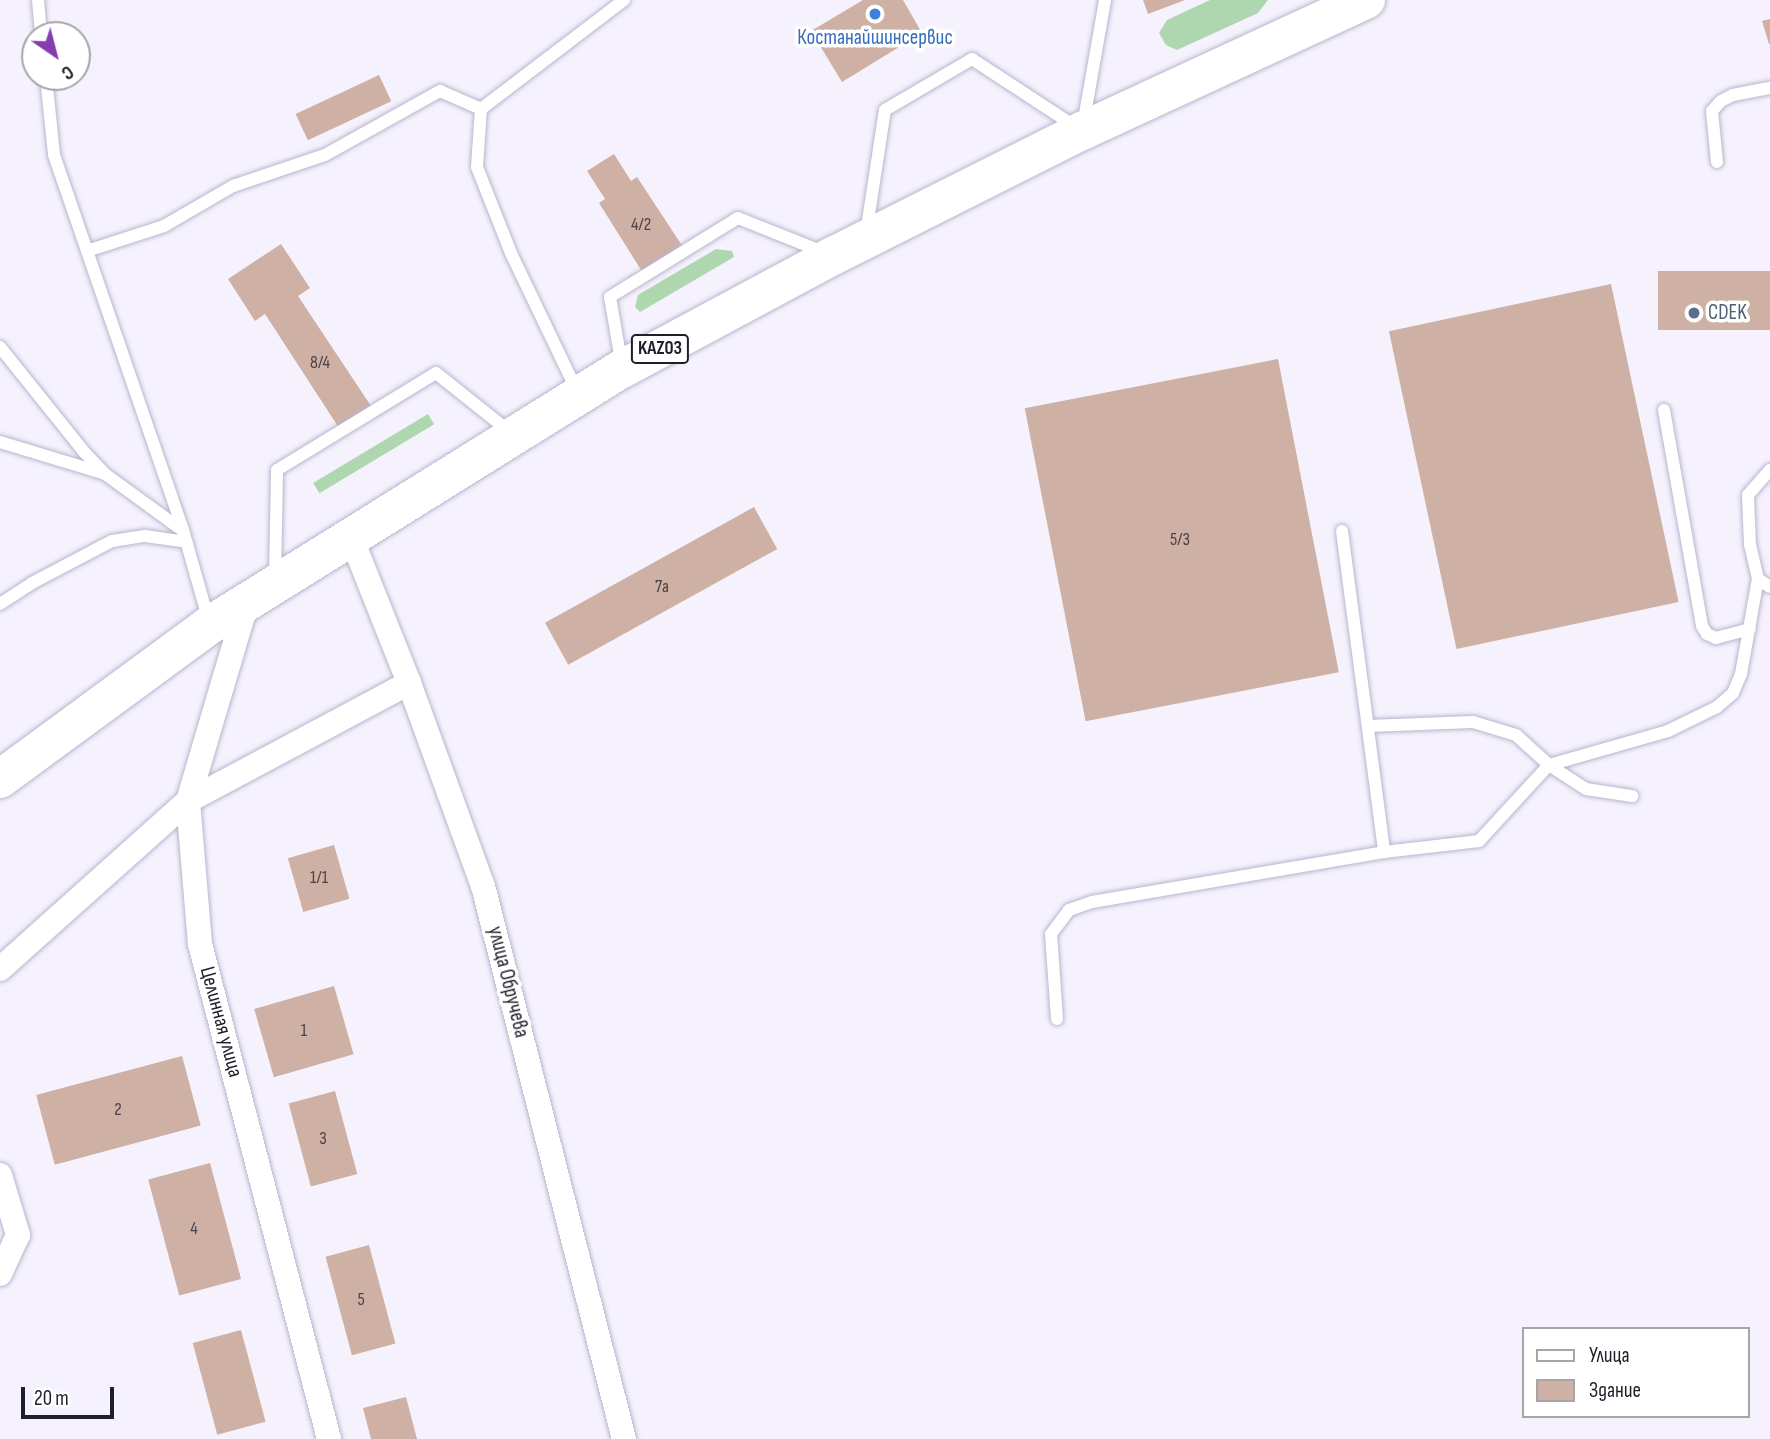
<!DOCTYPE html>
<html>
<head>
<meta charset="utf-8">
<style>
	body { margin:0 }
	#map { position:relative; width:1770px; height:1439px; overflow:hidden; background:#f5f2fd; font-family:"Sofia Sans Condensed",sans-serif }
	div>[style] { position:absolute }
	.green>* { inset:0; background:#aed6af; transform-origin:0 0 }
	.building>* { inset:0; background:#ceb0a4; transform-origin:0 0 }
	.roads { filter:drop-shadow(0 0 2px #bab4cf) drop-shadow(0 0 2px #bab4cf) }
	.lane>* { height:12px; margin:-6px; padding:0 6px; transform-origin:6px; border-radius:6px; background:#fff }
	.street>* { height:24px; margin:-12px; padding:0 12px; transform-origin:12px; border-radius:12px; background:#fff }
	.highway>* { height:38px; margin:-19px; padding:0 19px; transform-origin:19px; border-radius:19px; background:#fff }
	.dots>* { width:19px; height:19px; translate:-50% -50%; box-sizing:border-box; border:4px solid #fff; border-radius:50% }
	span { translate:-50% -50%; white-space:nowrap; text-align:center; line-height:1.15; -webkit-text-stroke:7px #fff; paint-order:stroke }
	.number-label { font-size:18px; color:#4c4247 }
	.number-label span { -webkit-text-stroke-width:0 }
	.shield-label span { padding:2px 5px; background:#fff; border:2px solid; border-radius:5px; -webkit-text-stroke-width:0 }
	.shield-label { font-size:19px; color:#201e28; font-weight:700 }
	.shop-label { font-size:21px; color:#366cbe }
	.service-label { font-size:21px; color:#4e5e75 }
	.left { translate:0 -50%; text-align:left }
	.street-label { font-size:21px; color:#201e28 }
	.legend { position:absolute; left:1522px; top:1327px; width:228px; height:91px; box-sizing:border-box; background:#fff; border:2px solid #a6a5a9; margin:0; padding:9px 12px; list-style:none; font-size:21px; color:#201e28 }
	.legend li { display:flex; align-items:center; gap:14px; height:35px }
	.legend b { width:35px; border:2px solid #a6a5a9 }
	.north { position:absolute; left:21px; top:21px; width:70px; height:70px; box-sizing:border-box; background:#fff; border:2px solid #a6a5a9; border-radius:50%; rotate:145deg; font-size:19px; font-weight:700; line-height:28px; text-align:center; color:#201e28 }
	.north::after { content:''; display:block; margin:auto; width:24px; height:32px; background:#863cae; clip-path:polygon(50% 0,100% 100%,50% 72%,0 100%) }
	.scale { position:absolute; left:21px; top:1387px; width:93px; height:32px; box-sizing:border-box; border:4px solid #201e28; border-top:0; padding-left:9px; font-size:21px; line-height:24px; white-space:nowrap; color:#201e28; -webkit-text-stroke:5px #fff; paint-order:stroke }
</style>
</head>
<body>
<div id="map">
	<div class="green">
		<div style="clip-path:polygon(1210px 0,1268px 0,1258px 13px,1177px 50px,1166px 45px,1159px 33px,1167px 20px)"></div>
		<div style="clip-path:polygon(716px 249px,732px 251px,734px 257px,640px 312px,635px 307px,638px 295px)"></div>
		<div style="left:428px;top:414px;width:12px;height:134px;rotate:59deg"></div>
	</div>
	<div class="building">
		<div style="clip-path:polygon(863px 0,903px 0,922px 33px,842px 82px,811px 31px)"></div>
		<div style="clip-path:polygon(1143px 0,1185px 0,1148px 14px)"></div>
		<div style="clip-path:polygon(1770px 19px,1770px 44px,1769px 44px,1762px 21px)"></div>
		<div style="left:379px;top:75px;width:29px;height:92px;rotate:65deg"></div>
		<div style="clip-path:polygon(614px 154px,631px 181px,637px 177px,683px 247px,643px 273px,599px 203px,605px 199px,587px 171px)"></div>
		<div style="clip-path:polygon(281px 244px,310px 288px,298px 296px,371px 406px,339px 428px,265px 314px,255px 321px,228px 279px)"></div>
		<div style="left:1770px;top:271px;width:59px;height:112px;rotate:90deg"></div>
		<div style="left:1611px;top:284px;width:325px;height:227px;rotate:78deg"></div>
		<div style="left:1278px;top:359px;width:319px;height:258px;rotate:79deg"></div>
		<div style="left:754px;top:507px;width:48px;height:239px;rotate:61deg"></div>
		<div style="left:334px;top:845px;width:56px;height:48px;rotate:74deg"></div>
		<div style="left:334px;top:986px;width:71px;height:83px;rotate:74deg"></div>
		<div style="left:182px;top:1056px;width:72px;height:151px;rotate:75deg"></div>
		<div style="left:335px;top:1091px;width:86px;height:48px;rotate:75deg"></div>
		<div style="left:210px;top:1163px;width:120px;height:64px;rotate:75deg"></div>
		<div style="left:369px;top:1245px;width:102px;height:45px;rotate:75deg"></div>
		<div style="left:241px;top:1330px;width:95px;height:50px;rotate:75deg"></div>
		<div style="clip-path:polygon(406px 1397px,417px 1439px,371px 1439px,363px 1408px)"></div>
	</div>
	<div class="roads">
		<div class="lane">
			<div style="left:38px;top:0;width:35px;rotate:85deg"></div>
			<div style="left:46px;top:77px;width:78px;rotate:84.1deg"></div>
			<div style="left:54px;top:155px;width:397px;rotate:71deg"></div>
			<div style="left:183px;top:530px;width:95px;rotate:74.1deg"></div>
			<div style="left:1717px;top:162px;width:51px;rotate:-95.6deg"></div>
			<div style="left:1712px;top:111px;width:13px;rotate:-48deg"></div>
			<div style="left:1721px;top:101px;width:13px;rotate:-27deg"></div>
			<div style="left:1733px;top:95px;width:38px;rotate:-11deg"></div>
			<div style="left:866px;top:234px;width:125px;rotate:-81.3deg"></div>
			<div style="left:885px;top:110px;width:101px;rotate:-30.4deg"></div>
			<div style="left:972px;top:59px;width:131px;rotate:33.2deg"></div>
			<div style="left:1082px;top:131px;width:133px;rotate:-80deg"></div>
			<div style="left:87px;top:251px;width:81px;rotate:-18deg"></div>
			<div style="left:164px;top:226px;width:80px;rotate:-30.1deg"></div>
			<div style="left:233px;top:186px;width:97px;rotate:-18.6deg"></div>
			<div style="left:325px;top:155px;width:132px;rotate:-29.1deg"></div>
			<div style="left:440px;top:91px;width:45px;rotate:23.7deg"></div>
			<div style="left:0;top:347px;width:134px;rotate:51.3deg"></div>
			<div style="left:84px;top:452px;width:30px;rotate:46deg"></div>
			<div style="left:105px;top:474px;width:95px;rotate:36deg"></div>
			<div style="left:622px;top:366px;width:70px;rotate:-99.9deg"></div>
			<div style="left:610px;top:297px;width:150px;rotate:-31.7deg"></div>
			<div style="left:738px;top:218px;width:92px;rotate:21.8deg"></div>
			<div style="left:577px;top:391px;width:153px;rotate:-115.6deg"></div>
			<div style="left:511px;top:253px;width:92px;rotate:-111.6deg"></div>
			<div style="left:477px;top:167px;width:58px;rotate:-86.1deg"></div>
			<div style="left:481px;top:109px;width:180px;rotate:-37.3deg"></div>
			<div style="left:1664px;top:410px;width:219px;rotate:80deg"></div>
			<div style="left:1702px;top:626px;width:9px;rotate:58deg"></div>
			<div style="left:1707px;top:634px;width:10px;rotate:24deg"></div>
			<div style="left:1716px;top:638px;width:35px;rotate:-15deg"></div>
			<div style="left:0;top:442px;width:107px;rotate:16.9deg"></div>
			<div style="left:1342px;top:531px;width:324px;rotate:82.5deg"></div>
			<div style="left:275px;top:577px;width:107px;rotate:-88.9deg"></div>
			<div style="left:277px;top:470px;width:186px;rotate:-31.4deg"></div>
			<div style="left:436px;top:373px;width:95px;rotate:38.6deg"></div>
			<div style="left:1758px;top:579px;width:14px;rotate:34deg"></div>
			<div style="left:0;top:604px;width:38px;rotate:-33deg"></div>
			<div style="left:32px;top:583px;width:90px;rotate:-27.7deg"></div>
			<div style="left:112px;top:541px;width:33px;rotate:-9deg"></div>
			<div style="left:145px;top:536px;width:42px;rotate:8.1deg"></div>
			<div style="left:1368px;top:726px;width:105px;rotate:-2.2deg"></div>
			<div style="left:1473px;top:722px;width:45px;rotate:16.8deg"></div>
			<div style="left:1516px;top:735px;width:45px;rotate:42.3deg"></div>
			<div style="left:1549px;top:765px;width:44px;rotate:33deg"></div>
			<div style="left:1586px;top:789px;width:47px;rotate:8.7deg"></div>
			<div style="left:1057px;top:1019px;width:85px;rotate:-94deg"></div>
			<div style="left:1051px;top:934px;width:30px;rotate:-53deg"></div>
			<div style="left:1069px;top:910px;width:24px;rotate:-19deg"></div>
			<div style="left:1092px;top:902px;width:296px;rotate:-9.7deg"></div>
			<div style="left:1384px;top:852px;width:96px;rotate:-6.6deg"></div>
			<div style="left:1479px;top:841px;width:103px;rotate:-47.4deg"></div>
			<div style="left:1549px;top:765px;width:124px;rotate:-15.9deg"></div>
			<div style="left:1668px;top:731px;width:55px;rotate:-26.1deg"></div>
			<div style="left:1717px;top:707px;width:21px;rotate:-41deg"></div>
			<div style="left:1733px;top:693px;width:21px;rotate:-67deg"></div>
			<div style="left:1741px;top:674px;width:97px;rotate:-79.9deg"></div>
			<div style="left:1758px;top:579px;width:35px;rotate:-103deg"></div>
			<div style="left:1750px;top:545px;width:50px;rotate:-92.3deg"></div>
			<div style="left:1748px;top:495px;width:33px;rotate:-49deg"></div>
		</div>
		<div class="street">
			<div style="left:351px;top:537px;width:157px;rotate:68.3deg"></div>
			<div style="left:409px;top:683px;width:216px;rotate:70deg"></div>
			<div style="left:483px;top:886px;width:571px;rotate:75.7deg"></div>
			<div style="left:247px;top:602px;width:208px;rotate:106.5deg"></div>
			<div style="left:188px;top:801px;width:144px;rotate:85.2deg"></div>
			<div style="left:200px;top:944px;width:512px;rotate:75.39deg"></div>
			<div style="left:0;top:969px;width:252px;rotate:-41.8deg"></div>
			<div style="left:188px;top:801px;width:251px;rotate:-28.1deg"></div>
			<div style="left:0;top:1175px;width:63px;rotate:73.3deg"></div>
			<div style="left:18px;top:1235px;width:43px;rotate:114.8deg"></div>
		</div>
		<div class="highway">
			<div style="left:0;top:779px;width:260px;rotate:-36.3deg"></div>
			<div style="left:210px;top:625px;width:485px;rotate:-31.9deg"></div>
			<div style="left:622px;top:369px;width:239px;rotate:-28.2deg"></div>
			<div style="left:833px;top:256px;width:279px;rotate:-26.7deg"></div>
			<div style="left:1082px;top:131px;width:313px;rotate:-24.8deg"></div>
		</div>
	</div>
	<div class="dots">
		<div style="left:875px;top:14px;background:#3f7fe0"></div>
		<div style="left:1694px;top:313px;background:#5c6f8a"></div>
	</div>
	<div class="number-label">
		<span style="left:641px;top:225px">4/2</span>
		<span style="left:320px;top:363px">8/4</span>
		<span style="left:1180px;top:540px">5/3</span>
		<span style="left:662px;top:587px">7а</span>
		<span style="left:319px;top:878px">1/1</span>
		<span style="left:304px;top:1031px">1</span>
		<span style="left:118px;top:1110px">2</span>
		<span style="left:323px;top:1139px">3</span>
		<span style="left:194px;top:1229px">4</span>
		<span style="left:361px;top:1300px">5</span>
	</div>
	<div class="shield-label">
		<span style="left:660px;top:349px">KАZ03</span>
	</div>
	<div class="shop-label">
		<span style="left:875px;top:38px">Костанайшинсервис</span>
	</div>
	<div class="service-label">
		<span class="left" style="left:1708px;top:313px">CDEK</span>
	</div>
	<div class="street-label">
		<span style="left:508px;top:982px;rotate:76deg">улица Обручева</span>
		<span style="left:221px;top:1022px;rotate:75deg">Целинная улица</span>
	</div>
	<ul class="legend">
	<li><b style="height:9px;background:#fff"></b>Улица</li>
	<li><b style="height:19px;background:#ceb0a4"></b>Здание</li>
	</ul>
	<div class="north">С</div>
	<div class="scale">20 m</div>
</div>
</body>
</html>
